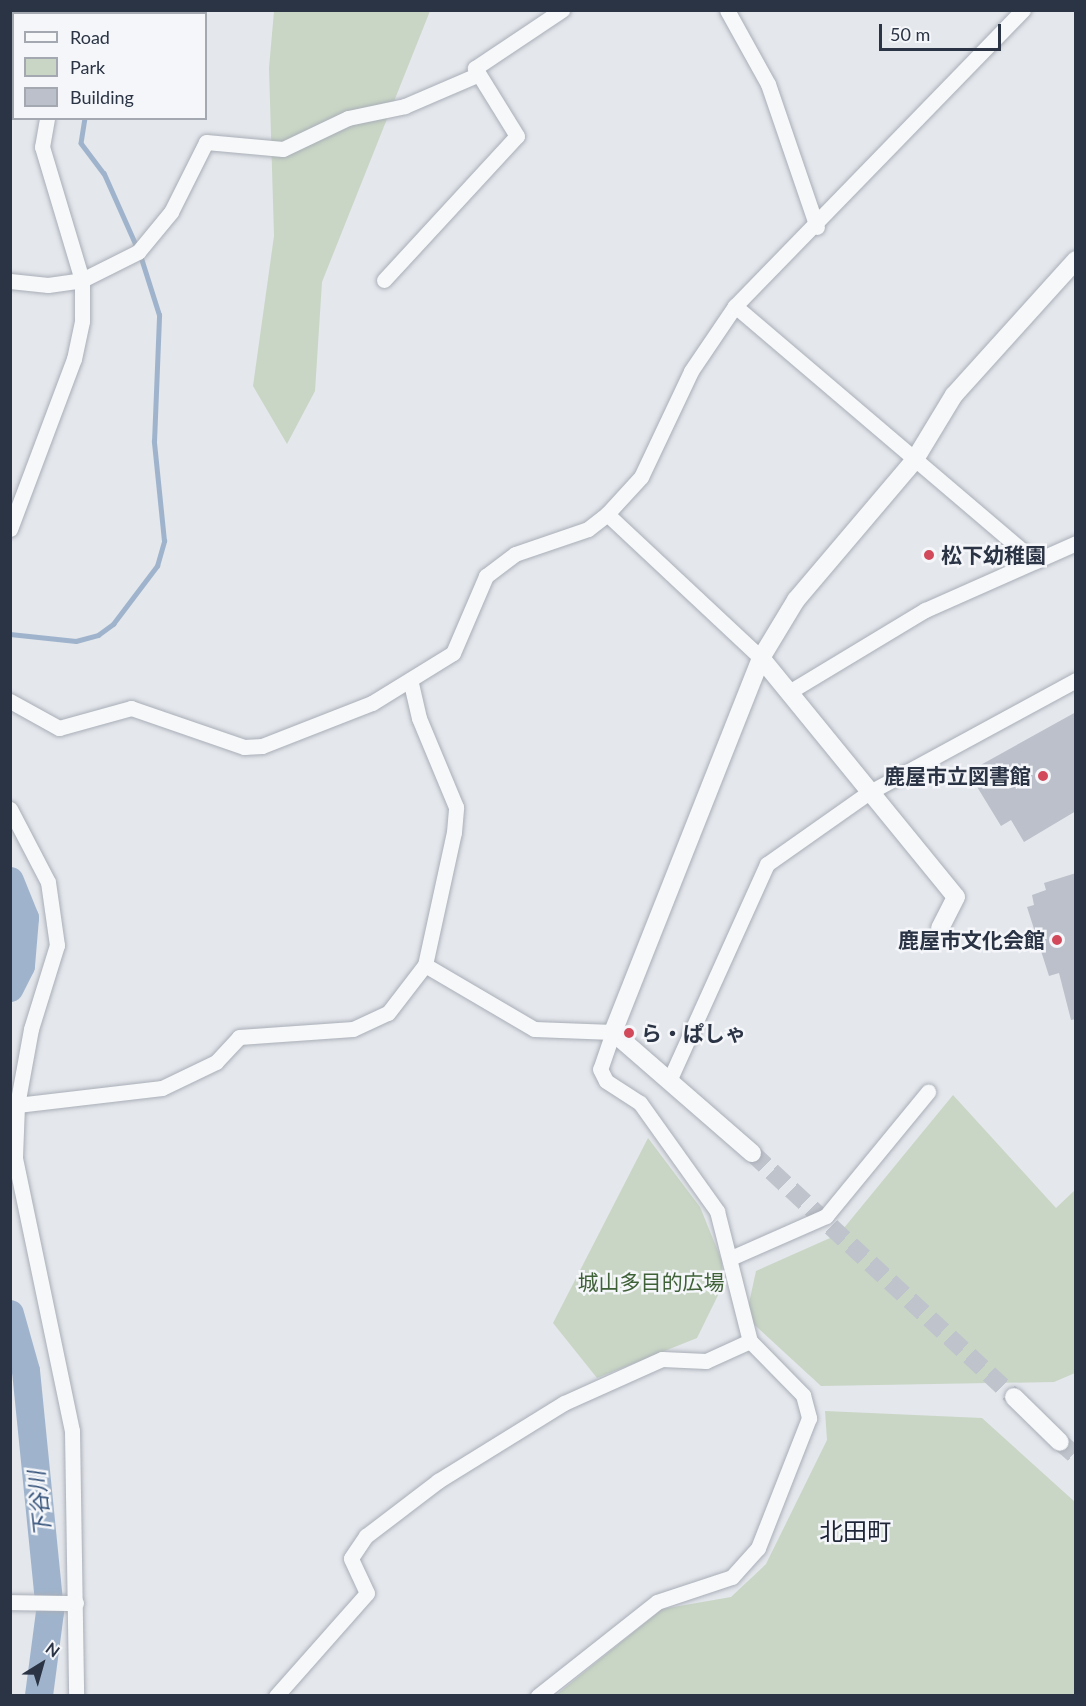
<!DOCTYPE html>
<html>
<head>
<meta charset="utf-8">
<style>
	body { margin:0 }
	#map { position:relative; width:1086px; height:1706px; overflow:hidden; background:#e4e7ec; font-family:Lato,"Noto Sans JP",sans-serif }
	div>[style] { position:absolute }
	.green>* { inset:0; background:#c9d6c5 }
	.stream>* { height:4.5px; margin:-2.25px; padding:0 2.25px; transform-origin:2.25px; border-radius:2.25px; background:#9fb4cc }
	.river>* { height:28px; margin:-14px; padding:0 14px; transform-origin:14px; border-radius:14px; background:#9fb4cc }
	.building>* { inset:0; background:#bbc0ca }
	.tertiary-tunnel>* { height:18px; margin-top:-9px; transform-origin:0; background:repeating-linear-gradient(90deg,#bfc3cb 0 18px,transparent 0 27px) }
	.roads { filter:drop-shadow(0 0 2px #a9aeb7) drop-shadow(0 0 2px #a9aeb7) }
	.minor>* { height:15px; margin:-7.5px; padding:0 7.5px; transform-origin:7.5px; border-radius:7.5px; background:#f7f8fa }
	.tertiary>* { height:18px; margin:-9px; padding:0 9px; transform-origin:9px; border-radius:9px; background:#f7f8fa }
	.dots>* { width:16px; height:16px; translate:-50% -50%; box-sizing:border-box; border:3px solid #f4f6f9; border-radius:50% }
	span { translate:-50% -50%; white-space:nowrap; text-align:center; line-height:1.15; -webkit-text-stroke:5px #f4f6f9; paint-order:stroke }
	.poi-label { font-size:21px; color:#2b3445; font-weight:700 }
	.left { translate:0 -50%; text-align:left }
	.right { translate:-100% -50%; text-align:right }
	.park-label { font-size:21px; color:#3f6138 }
	.water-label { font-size:22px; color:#34527a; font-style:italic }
	.quarter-label { font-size:24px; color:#1d2536 }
	.frame { position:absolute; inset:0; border:12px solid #2b3445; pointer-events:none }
	.legend { position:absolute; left:12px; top:12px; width:195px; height:108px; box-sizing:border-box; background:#f4f6f9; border:2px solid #a4a8b1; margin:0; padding:8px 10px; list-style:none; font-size:18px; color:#2b3445 }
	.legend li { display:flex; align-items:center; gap:12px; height:30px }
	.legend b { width:30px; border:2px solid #a4a8b1 }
	.north { position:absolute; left:12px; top:1634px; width:60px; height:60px; -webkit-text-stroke:4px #f4f6f9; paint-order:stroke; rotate:37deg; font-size:16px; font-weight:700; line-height:24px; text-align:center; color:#2b3445 }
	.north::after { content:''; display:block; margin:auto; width:21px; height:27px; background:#2b3445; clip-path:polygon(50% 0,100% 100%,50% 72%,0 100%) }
	.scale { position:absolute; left:879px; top:24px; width:122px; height:27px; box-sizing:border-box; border:3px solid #2b3445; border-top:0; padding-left:8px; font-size:18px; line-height:21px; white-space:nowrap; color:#2b3445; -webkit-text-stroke:4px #f4f6f9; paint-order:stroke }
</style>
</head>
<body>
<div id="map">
	<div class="green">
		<div style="clip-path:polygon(274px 11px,430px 11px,322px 282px,315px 391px,287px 444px,253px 386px,274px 236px,269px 68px)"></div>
		<div style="clip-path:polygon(953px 1095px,1056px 1208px,1075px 1190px,1075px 1373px,1054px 1382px,821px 1386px,746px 1317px,756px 1271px,839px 1234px)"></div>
		<div style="clip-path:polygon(648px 1138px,700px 1207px,722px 1261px,723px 1285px,697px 1338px,597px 1378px,553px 1323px)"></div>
		<div style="clip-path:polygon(825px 1411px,982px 1418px,1075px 1502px,1075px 1695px,556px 1695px,662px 1609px,731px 1597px,766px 1564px,827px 1440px)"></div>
	</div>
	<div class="stream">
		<div style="left:166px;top:14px;width:5px;rotate:-53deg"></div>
		<div style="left:85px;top:118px;width:25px;rotate:99deg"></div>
		<div style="left:81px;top:143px;width:38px;rotate:53deg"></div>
		<div style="left:104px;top:173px;width:81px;rotate:66deg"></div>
		<div style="left:10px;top:634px;width:66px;rotate:6.1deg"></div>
		<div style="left:76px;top:641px;width:23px;rotate:-15deg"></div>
		<div style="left:98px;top:635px;width:19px;rotate:-36deg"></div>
		<div style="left:113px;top:624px;width:73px;rotate:-52.8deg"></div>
		<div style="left:157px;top:566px;width:26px;rotate:-74deg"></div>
		<div style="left:164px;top:541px;width:100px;rotate:-95.8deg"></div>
		<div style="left:154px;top:442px;width:127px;rotate:-87.7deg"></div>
		<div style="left:159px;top:315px;width:63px;rotate:-107.6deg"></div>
	</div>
	<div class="river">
		<div style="left:10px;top:881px;width:40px;rotate:68deg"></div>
		<div style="left:25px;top:918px;width:48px;rotate:94.8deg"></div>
		<div style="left:21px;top:966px;width:25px;rotate:117deg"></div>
		<div style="left:10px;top:1314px;width:59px;rotate:74.3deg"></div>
		<div style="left:26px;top:1371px;width:242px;rotate:84.3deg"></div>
		<div style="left:50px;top:1612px;width:85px;rotate:97.5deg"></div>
	</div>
	<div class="building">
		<div style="clip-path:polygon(1076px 712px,1076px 811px,1024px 842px,1011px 820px,1001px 826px,968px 772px)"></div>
		<div style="clip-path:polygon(1076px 873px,1076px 1019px,1071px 1020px,1059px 973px,1049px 976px,1027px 907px,1034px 905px,1032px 895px,1046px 890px,1044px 883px)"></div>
	</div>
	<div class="tertiary-tunnel">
		<div style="left:752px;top:1153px;width:358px;rotate:43deg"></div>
		<div style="left:1060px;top:1442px;width:21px;rotate:41deg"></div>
	</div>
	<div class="roads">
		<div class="minor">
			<div style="left:727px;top:10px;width:85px;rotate:61deg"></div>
			<div style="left:768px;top:84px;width:151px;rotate:71.1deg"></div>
			<div style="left:133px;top:14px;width:5px;rotate:-53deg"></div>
			<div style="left:384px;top:280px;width:196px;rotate:-47.3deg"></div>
			<div style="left:517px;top:136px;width:80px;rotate:-121.7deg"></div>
			<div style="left:475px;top:68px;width:105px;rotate:-33.7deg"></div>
			<div style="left:10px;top:281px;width:38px;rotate:6deg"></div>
			<div style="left:48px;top:285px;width:34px;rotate:-8deg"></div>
			<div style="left:82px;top:280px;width:63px;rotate:-26.6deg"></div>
			<div style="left:138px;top:252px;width:52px;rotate:-50.5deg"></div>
			<div style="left:171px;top:212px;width:78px;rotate:-63.4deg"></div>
			<div style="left:206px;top:142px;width:77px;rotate:5.2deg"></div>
			<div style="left:283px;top:149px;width:72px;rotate:-25.5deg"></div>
			<div style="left:348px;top:118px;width:58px;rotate:-11.9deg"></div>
			<div style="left:405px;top:106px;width:78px;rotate:-23.3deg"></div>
			<div style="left:735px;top:306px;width:394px;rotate:40.4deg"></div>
			<div style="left:607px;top:514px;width:211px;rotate:43.1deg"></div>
			<div style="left:10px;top:529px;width:182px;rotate:-69.4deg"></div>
			<div style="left:74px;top:359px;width:39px;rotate:-78deg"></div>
			<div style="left:82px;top:321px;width:41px;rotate:-90deg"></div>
			<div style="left:82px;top:280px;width:139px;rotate:-106.7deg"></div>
			<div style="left:42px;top:147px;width:29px;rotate:-80deg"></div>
			<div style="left:789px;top:692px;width:159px;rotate:-31.1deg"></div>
			<div style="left:925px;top:610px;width:165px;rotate:-23.9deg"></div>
			<div style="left:10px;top:701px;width:56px;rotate:28.9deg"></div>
			<div style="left:59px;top:728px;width:75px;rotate:-15.5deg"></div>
			<div style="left:131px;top:708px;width:120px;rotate:19deg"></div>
			<div style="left:244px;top:747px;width:18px;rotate:-3deg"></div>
			<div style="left:262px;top:746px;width:118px;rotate:-21.4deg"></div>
			<div style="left:372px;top:703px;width:95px;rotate:-31.7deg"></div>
			<div style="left:453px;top:653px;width:84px;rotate:-66.8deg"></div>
			<div style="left:486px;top:576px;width:36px;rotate:-37deg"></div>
			<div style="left:515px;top:554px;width:77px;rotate:-18.9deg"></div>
			<div style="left:588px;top:529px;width:24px;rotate:-38deg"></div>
			<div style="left:607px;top:514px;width:50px;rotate:-47.4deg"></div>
			<div style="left:641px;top:477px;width:117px;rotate:-64.7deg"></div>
			<div style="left:691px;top:371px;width:78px;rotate:-55.9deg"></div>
			<div style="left:735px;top:306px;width:413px;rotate:-45.8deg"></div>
			<div style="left:10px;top:809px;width:82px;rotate:62.5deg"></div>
			<div style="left:48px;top:882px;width:64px;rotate:81.9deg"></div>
			<div style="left:57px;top:945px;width:88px;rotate:107.2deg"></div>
			<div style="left:31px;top:1029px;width:77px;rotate:100.4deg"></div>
			<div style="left:17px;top:1105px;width:53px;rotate:92.2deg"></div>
			<div style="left:15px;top:1158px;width:279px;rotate:78.2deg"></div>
			<div style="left:72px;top:1431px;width:265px;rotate:89.1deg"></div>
			<div style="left:425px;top:965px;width:126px;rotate:30.4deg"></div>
			<div style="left:534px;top:1029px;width:79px;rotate:2.2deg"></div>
			<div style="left:613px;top:1032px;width:39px;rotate:109deg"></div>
			<div style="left:600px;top:1069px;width:13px;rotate:63deg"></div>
			<div style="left:606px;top:1081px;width:40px;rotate:32.9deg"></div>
			<div style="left:640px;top:1103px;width:133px;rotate:54.5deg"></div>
			<div style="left:717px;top:1211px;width:134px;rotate:75.8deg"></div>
			<div style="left:750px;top:1341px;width:76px;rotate:45.5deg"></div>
			<div style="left:803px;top:1395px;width:24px;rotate:75deg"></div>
			<div style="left:809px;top:1418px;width:140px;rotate:111.4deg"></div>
			<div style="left:758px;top:1548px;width:39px;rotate:132deg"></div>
			<div style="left:732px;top:1577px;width:79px;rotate:161.6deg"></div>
			<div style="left:657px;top:1602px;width:152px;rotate:141.7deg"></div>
			<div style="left:669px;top:1081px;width:238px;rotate:-65.7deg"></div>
			<div style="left:767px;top:864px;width:123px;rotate:-35.1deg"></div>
			<div style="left:868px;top:793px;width:237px;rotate:-28.5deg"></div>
			<div style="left:17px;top:1105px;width:146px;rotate:-6.7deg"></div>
			<div style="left:162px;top:1088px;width:60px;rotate:-25.7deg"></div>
			<div style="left:216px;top:1062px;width:34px;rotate:-47deg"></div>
			<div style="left:239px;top:1037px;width:114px;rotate:-4deg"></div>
			<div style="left:353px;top:1029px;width:38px;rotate:-25deg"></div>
			<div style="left:388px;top:1013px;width:61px;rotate:-52.4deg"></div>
			<div style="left:425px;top:965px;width:136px;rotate:-77.7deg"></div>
			<div style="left:454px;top:832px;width:25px;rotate:-85deg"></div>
			<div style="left:456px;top:807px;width:96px;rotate:-112.6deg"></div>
			<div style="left:419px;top:718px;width:37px;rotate:-103deg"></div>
			<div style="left:733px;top:1257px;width:102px;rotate:-23.8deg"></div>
			<div style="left:826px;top:1216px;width:161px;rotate:-50.6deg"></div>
			<div style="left:10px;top:1602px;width:66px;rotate:0.9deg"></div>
			<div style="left:276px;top:1696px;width:137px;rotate:-48.5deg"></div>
			<div style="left:367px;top:1593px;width:38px;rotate:-115deg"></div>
			<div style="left:351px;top:1558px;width:27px;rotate:-56deg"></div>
			<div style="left:366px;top:1536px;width:91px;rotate:-37.4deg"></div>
			<div style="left:438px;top:1481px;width:148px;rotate:-31.8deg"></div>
			<div style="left:564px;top:1403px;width:107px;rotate:-24.2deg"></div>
			<div style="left:662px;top:1359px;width:44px;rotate:2.6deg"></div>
			<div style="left:706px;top:1361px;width:48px;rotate:-24.4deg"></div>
		</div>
		<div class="tertiary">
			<div style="left:761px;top:658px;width:308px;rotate:50.8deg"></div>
			<div style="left:956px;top:897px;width:35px;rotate:117deg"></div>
			<div style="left:752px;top:1153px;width:184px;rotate:-139deg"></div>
			<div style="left:613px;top:1032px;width:402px;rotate:-68.4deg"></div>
			<div style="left:761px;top:658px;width:68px;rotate:-58.9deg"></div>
			<div style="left:796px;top:600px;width:182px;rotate:-49.7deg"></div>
			<div style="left:914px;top:461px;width:77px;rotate:-58.8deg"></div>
			<div style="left:954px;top:395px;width:182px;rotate:-47.9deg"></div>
			<div style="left:1014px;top:1397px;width:64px;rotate:44.4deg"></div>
		</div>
	</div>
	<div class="dots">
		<div style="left:929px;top:555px;background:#d1495b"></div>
		<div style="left:1043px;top:776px;background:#d1495b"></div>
		<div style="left:1057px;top:940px;background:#d1495b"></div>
		<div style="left:629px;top:1033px;background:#d1495b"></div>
	</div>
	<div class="poi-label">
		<span class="left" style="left:941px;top:555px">松下幼稚園</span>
		<span class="right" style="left:1031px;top:776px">鹿屋市立図書館</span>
		<span class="right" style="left:1045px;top:940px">鹿屋市文化会館</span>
		<span class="left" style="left:641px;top:1033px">ら・ぱしゃ</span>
	</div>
	<div class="park-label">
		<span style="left:651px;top:1282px">城山多目的広場</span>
	</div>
	<div class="water-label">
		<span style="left:39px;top:1504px;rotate:-96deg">下谷川</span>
	</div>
	<div class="quarter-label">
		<span style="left:855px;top:1531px">北田町</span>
	</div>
	<div class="frame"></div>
	<ul class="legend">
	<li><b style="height:8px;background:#f7f8fa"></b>Road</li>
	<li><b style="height:16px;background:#c9d6c5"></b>Park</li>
	<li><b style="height:16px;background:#bbc0ca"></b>Building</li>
	</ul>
	<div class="north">N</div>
	<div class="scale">50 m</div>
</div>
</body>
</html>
